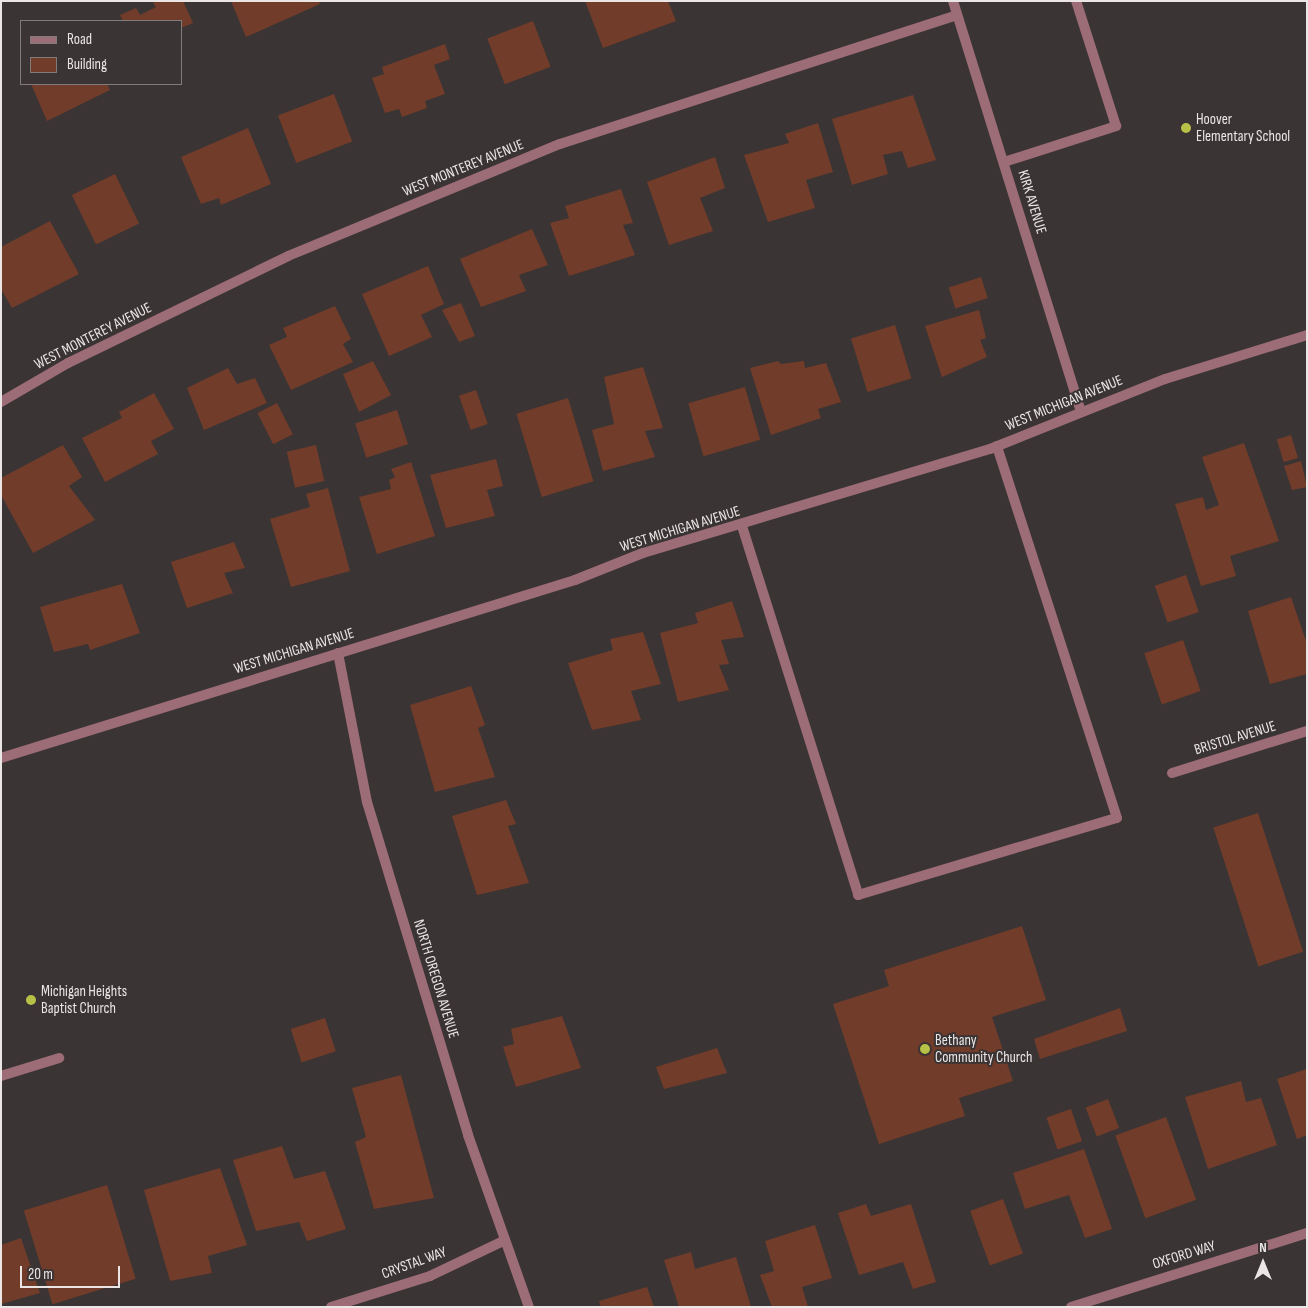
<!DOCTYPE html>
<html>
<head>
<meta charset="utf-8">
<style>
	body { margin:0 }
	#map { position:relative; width:1308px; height:1308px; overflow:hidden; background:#3b3434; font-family:"Sofia Sans Condensed",sans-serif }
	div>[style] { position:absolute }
	.building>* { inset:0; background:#713c29; transform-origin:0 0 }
	.lane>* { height:10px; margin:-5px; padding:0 5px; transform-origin:5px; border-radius:5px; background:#9c6c77 }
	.street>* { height:10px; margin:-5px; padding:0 5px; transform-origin:5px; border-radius:5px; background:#9c6c77 }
	.dots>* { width:14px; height:14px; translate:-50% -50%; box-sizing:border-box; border:2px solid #3b3434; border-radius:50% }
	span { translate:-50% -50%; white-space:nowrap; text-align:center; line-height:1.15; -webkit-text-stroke:4px #3b3434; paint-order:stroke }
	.poi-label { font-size:15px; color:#ebe6e6 }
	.left { translate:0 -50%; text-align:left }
	.street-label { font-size:15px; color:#ebe6e6 }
	.frame { position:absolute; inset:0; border:2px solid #ebe6e6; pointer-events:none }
	.legend { position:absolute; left:20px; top:20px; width:162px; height:65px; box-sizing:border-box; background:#3b3434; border:1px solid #817b7b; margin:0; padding:6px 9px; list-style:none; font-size:15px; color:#ebe6e6 }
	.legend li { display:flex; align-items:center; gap:10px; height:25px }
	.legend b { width:25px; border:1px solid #817b7b }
	.north { position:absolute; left:1238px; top:1238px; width:50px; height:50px; -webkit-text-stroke:4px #3b3434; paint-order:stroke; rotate:0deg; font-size:14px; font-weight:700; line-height:20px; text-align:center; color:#ebe6e6 }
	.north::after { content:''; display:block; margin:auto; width:18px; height:22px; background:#ebe6e6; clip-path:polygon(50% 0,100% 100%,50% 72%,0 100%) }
	.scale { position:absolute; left:20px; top:1266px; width:100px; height:22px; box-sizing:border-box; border:2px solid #ebe6e6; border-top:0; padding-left:6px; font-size:15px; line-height:18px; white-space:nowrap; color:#ebe6e6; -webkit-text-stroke:4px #3b3434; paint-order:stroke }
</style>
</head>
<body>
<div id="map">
	<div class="building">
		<div style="clip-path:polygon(157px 1px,183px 1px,193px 23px,181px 28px,181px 21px,123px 21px,120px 15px,136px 8px,140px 15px,156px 7px,153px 3px)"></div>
		<div style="clip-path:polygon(231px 1px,319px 1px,320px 4px,246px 37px)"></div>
		<div style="clip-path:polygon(585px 1px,668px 1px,676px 21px,603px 48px)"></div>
		<div style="left:533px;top:21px;width:49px;height:49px;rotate:69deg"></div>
		<div style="clip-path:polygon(445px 44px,450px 59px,434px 65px,445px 94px,425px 101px,427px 108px,402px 117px,399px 109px,385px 113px,372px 78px,384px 74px,382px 67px)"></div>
		<div style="clip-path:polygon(31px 84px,107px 84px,110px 90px,47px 121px)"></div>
		<div style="left:334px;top:94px;width:51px;height:60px;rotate:69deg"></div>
		<div style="clip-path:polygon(913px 95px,936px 160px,908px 168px,902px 151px,883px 155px,888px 174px,852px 185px,832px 119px)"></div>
		<div style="clip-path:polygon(818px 123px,833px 172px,806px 180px,815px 208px,768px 222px,744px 155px,789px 143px,785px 134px)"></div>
		<div style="clip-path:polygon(248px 128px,271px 184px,221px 205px,219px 198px,201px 204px,181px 157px)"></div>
		<div style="clip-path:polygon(715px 157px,725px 188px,700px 198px,713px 231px,669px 245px,647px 182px)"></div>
		<div style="left:115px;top:174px;width:55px;height:48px;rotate:64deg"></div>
		<div style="clip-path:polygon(621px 189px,633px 223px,623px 225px,635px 255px,569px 276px,550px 223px,569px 218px,565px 206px)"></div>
		<div style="clip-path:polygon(50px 221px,79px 274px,12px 308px,1px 289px,1px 247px)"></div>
		<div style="clip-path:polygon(532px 229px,548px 265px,519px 275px,526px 291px,481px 307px,460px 259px)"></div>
		<div style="clip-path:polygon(428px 266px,444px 304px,421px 315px,432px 337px,389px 356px,362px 294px)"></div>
		<div style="left:981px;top:277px;width:22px;height:34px;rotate:72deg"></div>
		<div style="clip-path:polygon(461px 303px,475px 336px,459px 342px,442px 310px)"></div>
		<div style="clip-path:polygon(335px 306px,351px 339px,343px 344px,353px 362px,291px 390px,269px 345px,287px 337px,283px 328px)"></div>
		<div style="clip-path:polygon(979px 310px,986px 338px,980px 340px,987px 357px,942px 377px,925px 326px)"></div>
		<div style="left:895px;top:325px;width:56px;height:46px;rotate:73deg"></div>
		<div style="clip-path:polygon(373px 361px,391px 395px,359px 412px,343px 374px)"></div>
		<div style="clip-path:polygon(778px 361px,781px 364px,804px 361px,805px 368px,826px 363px,841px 402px,818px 409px,821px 418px,771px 435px,750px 368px)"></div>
		<div style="clip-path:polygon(643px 367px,663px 428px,645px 431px,655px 457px,603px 471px,592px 430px,614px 424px,604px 377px)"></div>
		<div style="clip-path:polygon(228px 368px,237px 384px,255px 378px,267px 403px,204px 430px,187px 388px)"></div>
		<div style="left:745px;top:387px;width:55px;height:59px;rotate:74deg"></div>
		<div style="left:476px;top:390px;width:36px;height:18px;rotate:71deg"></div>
		<div style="clip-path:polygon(154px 393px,174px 429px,151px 441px,158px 454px,105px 482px,82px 438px,122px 418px,119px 412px)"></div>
		<div style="left:568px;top:398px;width:87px;height:54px;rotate:73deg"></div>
		<div style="left:277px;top:403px;width:35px;height:22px;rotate:63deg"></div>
		<div style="left:397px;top:410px;width:36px;height:44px;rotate:72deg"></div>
		<div style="left:1291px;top:435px;width:24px;height:15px;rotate:73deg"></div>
		<div style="clip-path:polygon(1244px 443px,1279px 541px,1230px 556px,1236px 576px,1201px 586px,1175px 504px,1203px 497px,1206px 510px,1219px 505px,1202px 457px)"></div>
		<div style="clip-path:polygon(63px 445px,82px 477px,69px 486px,95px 520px,33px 553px,1px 495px,1px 478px)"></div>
		<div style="left:316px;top:445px;width:37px;height:30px;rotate:77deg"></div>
		<div style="clip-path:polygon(496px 459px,503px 486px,487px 490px,495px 516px,446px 528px,430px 475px)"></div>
		<div style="clip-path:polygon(1301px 461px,1307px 487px,1292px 490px,1284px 466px)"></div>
		<div style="clip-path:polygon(411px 462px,435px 536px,377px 554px,359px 497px,391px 489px,389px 480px,395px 477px,391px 469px)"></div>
		<div style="clip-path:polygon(328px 488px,350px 571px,291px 587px,270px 519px,310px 507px,306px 494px)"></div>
		<div style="clip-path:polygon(234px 542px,245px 568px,224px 573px,233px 593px,187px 608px,171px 562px)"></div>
		<div style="left:1186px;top:575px;width:39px;height:33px;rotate:71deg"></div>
		<div style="clip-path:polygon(122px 584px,140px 633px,90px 650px,88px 644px,54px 652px,40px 607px)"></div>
		<div style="clip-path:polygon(1291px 597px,1307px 644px,1307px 674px,1270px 684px,1248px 611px)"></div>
		<div style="clip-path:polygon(732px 601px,744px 637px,721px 640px,729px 664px,719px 665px,729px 690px,678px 702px,660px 633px,698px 623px,695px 613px)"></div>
		<div style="clip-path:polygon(643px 632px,661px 684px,631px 691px,641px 720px,592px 730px,568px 663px,613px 650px,610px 639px)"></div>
		<div style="left:1183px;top:640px;width:54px;height:41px;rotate:71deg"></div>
		<div style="clip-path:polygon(471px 686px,485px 725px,478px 728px,495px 777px,435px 792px,410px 705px)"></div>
		<div style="clip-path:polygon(506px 800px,516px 824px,508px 826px,529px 883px,477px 895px,452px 816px)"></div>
		<div style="left:1258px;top:813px;width:146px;height:47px;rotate:72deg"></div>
		<div style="clip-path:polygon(1022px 926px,1046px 1000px,992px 1017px,1013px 1081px,959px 1098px,965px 1116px,879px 1144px,833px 1004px,889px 986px,884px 970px)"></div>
		<div style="clip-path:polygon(1120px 1008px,1127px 1031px,1040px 1059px,1034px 1039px)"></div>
		<div style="clip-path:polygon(562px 1016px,581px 1068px,516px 1087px,503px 1047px,514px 1044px,511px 1029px)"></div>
		<div style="left:325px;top:1018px;width:35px;height:36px;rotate:72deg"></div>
		<div style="clip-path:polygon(717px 1048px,727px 1073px,664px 1089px,656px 1067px)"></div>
		<div style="clip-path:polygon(1307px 1069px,1307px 1135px,1297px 1139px,1277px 1079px)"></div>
		<div style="clip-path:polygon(401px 1075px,434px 1198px,374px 1209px,355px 1142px,366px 1137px,352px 1088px)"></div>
		<div style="clip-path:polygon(1241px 1081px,1246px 1102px,1261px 1098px,1277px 1145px,1208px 1169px,1185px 1097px)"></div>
		<div style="left:1108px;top:1099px;width:31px;height:24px;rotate:69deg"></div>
		<div style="left:1071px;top:1109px;width:34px;height:26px;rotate:71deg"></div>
		<div style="left:1166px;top:1117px;width:88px;height:54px;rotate:70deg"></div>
		<div style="clip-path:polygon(282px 1146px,294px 1179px,325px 1171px,346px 1229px,307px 1241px,299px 1222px,256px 1231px,233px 1160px)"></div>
		<div style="clip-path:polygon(1084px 1149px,1112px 1229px,1085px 1238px,1069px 1195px,1025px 1209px,1013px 1173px)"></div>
		<div style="clip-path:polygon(220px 1168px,247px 1245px,208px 1256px,212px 1273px,170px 1281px,144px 1190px)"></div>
		<div style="left:107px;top:1185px;width:98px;height:87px;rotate:73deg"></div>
		<div style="left:1003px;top:1199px;width:58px;height:35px;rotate:70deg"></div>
		<div style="clip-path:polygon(866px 1204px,871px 1216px,911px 1204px,936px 1282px,913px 1289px,903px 1262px,859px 1275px,838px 1213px)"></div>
		<div style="clip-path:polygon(815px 1225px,832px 1278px,802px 1287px,808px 1307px,772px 1307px,760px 1275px,774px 1271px,765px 1241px)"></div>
		<div style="clip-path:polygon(21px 1238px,40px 1293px,1px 1304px,1px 1245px)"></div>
		<div style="clip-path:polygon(691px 1252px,695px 1269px,736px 1257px,751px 1307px,679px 1307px,664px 1260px)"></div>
		<div style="clip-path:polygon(647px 1287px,654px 1307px,601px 1307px,599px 1301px)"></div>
	</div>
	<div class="lane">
		<div style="left:1004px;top:162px;width:118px;rotate:-17.8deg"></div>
		<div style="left:1116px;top:126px;width:131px;rotate:-107.7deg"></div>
		<div style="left:742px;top:526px;width:387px;rotate:72.5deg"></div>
		<div style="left:858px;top:895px;width:270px;rotate:-16.6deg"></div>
		<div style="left:1117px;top:818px;width:391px;rotate:-107.9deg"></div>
		<div style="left:1px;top:1076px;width:61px;rotate:-17.2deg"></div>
	</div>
	<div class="street">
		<div style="left:953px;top:1px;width:430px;rotate:72.7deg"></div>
		<div style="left:1px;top:402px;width:78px;rotate:-30.2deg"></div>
		<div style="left:68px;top:363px;width:245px;rotate:-25.9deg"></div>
		<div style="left:288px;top:256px;width:294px;rotate:-22.4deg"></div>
		<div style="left:560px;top:144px;width:417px;rotate:-18deg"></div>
		<div style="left:338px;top:653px;width:152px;rotate:79deg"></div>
		<div style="left:367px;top:802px;width:348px;rotate:73.1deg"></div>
		<div style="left:468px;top:1135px;width:182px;rotate:70.5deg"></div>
		<div style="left:1px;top:758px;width:601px;rotate:-17.23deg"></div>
		<div style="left:575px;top:580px;width:73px;rotate:-21.7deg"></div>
		<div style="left:643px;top:553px;width:362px;rotate:-16.7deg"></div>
		<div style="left:990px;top:449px;width:188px;rotate:-21.8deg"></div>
		<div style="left:1165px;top:379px;width:149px;rotate:-17.2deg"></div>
		<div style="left:1172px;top:773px;width:141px;rotate:-17.3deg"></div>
		<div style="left:331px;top:1307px;width:104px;rotate:-17.4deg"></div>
		<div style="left:430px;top:1276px;width:83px;rotate:-25.6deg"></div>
		<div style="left:1071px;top:1307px;width:247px;rotate:-17.4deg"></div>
	</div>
	<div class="dots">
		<div style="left:1186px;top:128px;background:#b7c147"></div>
		<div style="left:31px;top:1000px;background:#b7c147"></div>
		<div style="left:925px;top:1049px;background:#b7c147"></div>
	</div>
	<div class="poi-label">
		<span class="left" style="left:1196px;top:128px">Hoover<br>Elementary School</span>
		<span class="left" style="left:41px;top:1000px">Michigan Heights<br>Baptist Church</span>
		<span class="left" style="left:935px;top:1049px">Bethany<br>Community Church</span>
	</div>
	<div class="street-label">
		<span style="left:463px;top:168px;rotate:-22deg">WEST MONTEREY AVENUE</span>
		<span style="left:1032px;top:202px;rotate:73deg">KIRK AVENUE</span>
		<span style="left:93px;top:336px;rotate:-27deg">WEST MONTEREY AVENUE</span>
		<span style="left:1064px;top:403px;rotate:-22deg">WEST MICHIGAN AVENUE</span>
		<span style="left:680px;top:529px;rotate:-17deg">WEST MICHIGAN AVENUE</span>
		<span style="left:294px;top:651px;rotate:-17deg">WEST MICHIGAN AVENUE</span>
		<span style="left:1235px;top:738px;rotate:-17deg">BRISTOL AVENUE</span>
		<span style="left:436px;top:979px;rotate:73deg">NORTH OREGON AVENUE</span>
		<span style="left:1184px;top:1255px;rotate:-17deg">OXFORD WAY</span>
		<span style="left:414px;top:1263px;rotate:-20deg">CRYSTAL WAY</span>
	</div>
	<div class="frame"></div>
	<ul class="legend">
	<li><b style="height:6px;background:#9c6c77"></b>Road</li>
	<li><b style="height:14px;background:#713c29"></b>Building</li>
	</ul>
	<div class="north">N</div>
	<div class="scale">20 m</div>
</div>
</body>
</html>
